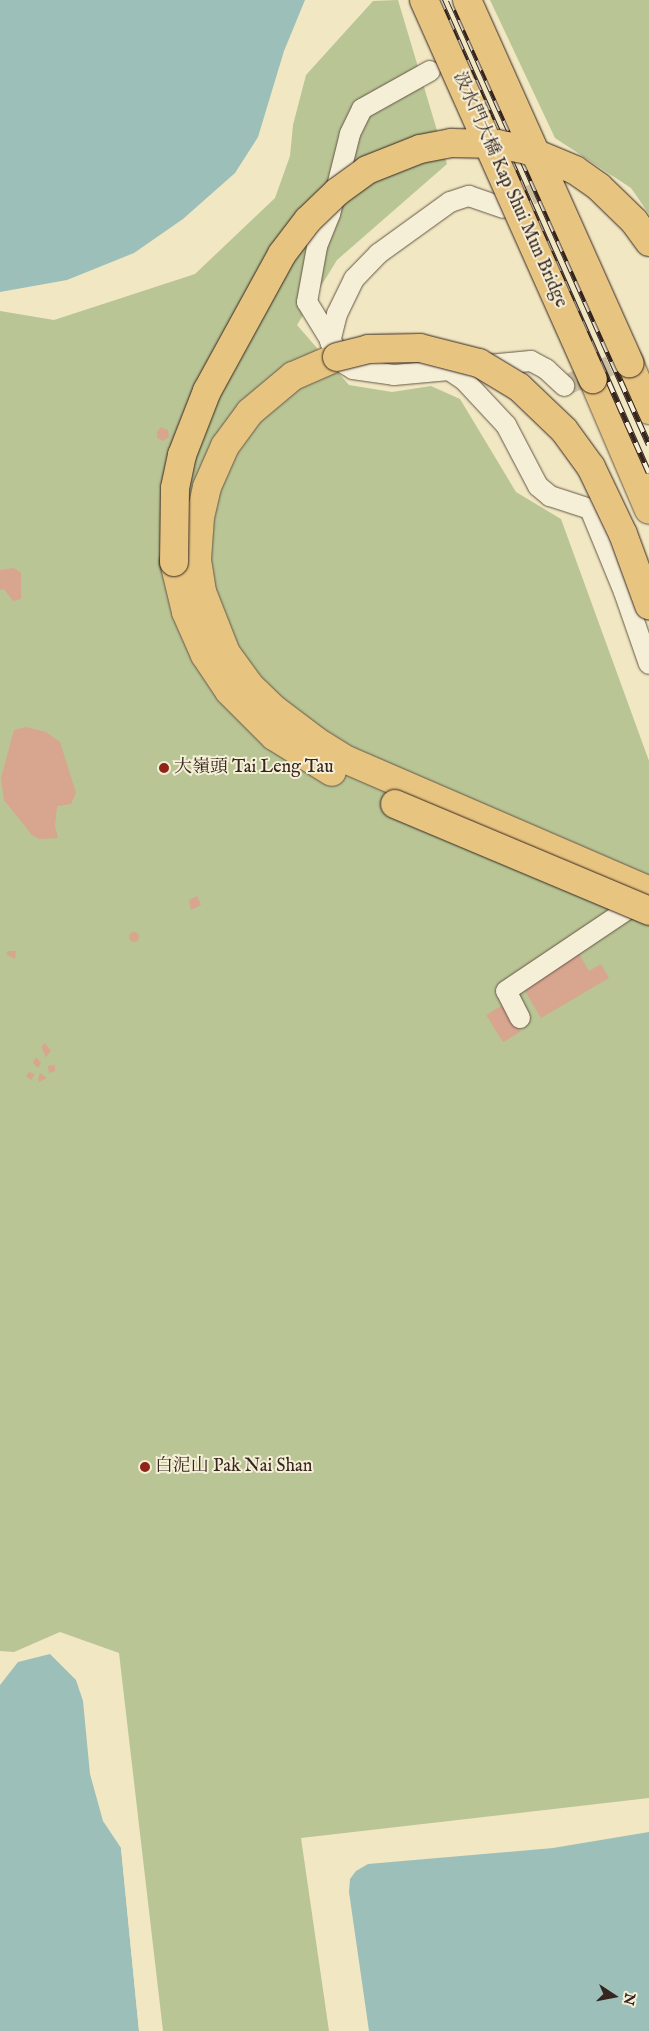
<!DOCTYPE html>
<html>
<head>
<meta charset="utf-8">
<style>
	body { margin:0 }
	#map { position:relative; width:649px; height:2031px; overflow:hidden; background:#f1e7c2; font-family:"IM FELL English","Noto Serif TC",serif }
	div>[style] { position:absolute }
	.green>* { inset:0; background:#b9c594 }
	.water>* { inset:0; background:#9cbfb9 }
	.pier>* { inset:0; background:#f1e7c2 }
	.building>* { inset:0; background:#d8a58f; transform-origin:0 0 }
	.round { border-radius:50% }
	.minor-tunnel>* { height:20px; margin-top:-10px; transform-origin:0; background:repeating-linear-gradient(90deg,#cbc0a1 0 20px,transparent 0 30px) }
	.roads { filter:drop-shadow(0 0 1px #645647) drop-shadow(0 0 1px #645647) }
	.minor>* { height:20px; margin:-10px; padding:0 10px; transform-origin:10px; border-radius:10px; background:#f6efd7 }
	.highway>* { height:28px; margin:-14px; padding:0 14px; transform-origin:14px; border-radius:14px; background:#e8c481 }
	.rail>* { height:5.5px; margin-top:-2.75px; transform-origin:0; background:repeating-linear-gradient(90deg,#f6efd7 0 11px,#35251e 0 22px); box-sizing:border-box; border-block:1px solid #35251e }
	.bridges { filter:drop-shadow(0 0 1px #35251e) drop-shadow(0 0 1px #35251e) }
	.highway-bridge>* { height:28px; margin:-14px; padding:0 14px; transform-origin:14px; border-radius:14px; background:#e8c481 }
	.dots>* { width:14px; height:14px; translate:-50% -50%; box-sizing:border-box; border:2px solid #f6efd7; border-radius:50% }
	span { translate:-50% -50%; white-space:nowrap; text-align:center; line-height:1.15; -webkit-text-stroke:4px #f6efd7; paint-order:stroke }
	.street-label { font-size:18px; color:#35251e }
	.poi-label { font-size:18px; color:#35251e }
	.left { translate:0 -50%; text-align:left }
	.north { position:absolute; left:589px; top:1971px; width:50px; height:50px; -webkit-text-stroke:4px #f6efd7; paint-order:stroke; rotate:101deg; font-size:14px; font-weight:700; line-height:20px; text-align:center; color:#35251e }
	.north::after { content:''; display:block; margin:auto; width:18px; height:22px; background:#35251e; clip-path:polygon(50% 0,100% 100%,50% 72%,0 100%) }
</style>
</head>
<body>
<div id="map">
	<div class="green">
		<div style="clip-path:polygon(398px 0,447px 164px,337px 260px,297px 325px,349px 385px,392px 392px,431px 386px,460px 399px,516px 492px,561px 519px,649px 761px,649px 1798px,301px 1838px,329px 2031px,163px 2031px,119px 1653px,60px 1632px,14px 1652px,0 1651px,0 311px,54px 320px,195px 274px,275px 198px,290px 156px,293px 125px,306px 75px,373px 1px)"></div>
		<div style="clip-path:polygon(490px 0,649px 0,649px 214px,631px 188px,555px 138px)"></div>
	</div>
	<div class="water">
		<div style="clip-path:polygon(0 0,305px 0,284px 51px,258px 137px,235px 173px,183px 219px,134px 253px,67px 280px,0 292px)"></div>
		<div style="clip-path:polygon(50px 1654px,76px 1680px,83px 1701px,90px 1774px,103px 1821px,121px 1848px,139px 2031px,0 2031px,0 1685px,18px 1662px)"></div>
		<div style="clip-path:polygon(649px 1832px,649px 2031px,369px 2031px,349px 1892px,350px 1879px,356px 1871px,368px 1864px,553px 1848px)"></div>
	</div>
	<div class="pier">
		<div style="clip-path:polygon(121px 1848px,123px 1848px,142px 2031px,139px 2031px)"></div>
	</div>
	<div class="building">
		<div style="clip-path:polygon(161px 427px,168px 430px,169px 437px,163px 441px,157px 438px,157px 432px)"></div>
		<div style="clip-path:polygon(14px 568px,21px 573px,21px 599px,13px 601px,4px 589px,0 590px,0 570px)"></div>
		<div style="clip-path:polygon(26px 727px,46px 732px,60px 742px,76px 793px,71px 804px,57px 806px,55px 826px,58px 838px,39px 839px,32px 835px,4px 800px,1px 778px,14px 730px)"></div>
		<div style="clip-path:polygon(197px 896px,201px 905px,191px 910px,189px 900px)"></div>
		<div class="round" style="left:129px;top:932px;width:10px;height:10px"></div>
		<div style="clip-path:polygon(8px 951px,16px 951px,15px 959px,6px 954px)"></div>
		<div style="clip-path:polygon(578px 952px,589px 971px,601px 964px,609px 978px,541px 1018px,522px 986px)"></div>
		<div style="left:504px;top:1004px;width:32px;height:21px;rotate:58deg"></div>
		<div style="clip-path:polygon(45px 1043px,51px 1051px,46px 1057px,41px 1047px)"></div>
		<div style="clip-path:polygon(36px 1057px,41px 1063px,38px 1068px,33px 1063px)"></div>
		<div style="clip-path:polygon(55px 1065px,55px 1071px,49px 1073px,48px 1066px)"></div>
		<div style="clip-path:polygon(29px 1072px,35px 1074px,31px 1080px,26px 1076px)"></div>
		<div style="clip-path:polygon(40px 1073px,47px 1078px,39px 1082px,38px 1079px)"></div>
	</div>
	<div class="minor-tunnel">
		<div style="left:503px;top:208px;width:61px;rotate:-25.3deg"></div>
		<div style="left:564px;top:386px;width:77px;rotate:-23.9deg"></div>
	</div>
	<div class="roads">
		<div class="minor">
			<div style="left:430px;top:71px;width:78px;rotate:150.8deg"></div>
			<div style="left:362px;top:109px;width:28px;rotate:116deg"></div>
			<div style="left:350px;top:134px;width:82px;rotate:104deg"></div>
			<div style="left:330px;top:214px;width:35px;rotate:112deg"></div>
			<div style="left:317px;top:247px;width:56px;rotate:100.3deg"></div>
			<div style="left:307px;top:302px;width:73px;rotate:58.5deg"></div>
			<div style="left:345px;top:364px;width:9px;rotate:32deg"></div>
			<div style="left:353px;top:369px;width:41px;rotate:8.3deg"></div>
			<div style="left:394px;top:375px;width:55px;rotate:-5.2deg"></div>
			<div style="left:449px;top:370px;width:18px;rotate:34deg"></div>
			<div style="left:464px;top:380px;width:62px;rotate:47deg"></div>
			<div style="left:506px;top:425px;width:69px;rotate:62.3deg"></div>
			<div style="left:538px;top:486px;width:16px;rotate:40deg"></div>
			<div style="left:550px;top:496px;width:42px;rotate:18deg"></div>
			<div style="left:590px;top:509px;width:90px;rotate:67.7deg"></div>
			<div style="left:624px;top:592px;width:76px;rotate:70.9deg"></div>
			<div style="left:330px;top:342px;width:29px;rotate:-76deg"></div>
			<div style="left:337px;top:314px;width:39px;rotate:-64deg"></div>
			<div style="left:354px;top:279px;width:35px;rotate:-46deg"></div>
			<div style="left:378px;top:254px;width:89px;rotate:-35.8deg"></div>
			<div style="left:450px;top:202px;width:20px;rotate:-18deg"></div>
			<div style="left:469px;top:196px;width:36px;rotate:19deg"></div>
			<div style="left:478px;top:366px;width:53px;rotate:-5.4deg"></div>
			<div style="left:531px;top:361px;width:17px;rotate:28deg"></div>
			<div style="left:546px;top:369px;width:25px;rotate:43deg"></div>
			<div style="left:520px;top:1018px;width:30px;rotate:-117deg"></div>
			<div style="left:506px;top:991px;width:165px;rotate:-33.9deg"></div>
		</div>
		<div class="highway">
			<div style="left:337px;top:357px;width:48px;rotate:156.6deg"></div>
			<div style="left:293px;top:376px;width:56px;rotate:140.1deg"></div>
			<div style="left:250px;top:412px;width:42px;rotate:126.3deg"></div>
			<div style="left:225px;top:446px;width:45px;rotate:113.7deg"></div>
			<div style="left:207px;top:487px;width:31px;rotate:103deg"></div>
			<div style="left:200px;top:517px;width:43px;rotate:94deg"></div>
			<div style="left:197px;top:560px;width:32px;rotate:81deg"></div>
			<div style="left:202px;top:592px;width:66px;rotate:68.5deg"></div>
			<div style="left:226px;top:653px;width:39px;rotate:54deg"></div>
			<div style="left:249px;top:685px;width:36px;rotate:44deg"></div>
			<div style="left:275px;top:710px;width:51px;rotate:37.1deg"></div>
			<div style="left:316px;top:741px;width:36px;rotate:32deg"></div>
			<div style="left:347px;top:760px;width:329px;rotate:23.4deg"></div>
			<div style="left:629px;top:363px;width:51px;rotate:66.9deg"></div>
			<div style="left:593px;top:379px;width:142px;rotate:66.9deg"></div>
			<div style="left:174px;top:562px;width:51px;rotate:76.5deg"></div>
			<div style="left:186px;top:612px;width:47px;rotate:66.2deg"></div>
			<div style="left:205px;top:655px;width:43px;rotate:56.3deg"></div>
			<div style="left:229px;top:691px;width:64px;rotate:45deg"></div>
			<div style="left:274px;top:736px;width:68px;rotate:31.8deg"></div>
		</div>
	</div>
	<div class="rail">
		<div style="left:440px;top:0;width:517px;rotate:66.16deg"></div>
		<div style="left:451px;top:0;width:487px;rotate:66deg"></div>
	</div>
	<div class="bridges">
		<div class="highway-bridge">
			<div style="left:424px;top:0;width:415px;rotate:66deg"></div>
			<div style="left:467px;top:0;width:398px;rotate:65.9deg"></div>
			<div style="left:337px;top:357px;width:32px;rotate:-14deg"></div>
			<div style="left:368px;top:349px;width:52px;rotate:-1.1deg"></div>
			<div style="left:420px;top:348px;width:61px;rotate:14.3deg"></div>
			<div style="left:479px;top:363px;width:47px;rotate:31deg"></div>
			<div style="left:519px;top:387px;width:62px;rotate:43.7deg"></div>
			<div style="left:564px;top:430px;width:46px;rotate:53.9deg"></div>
			<div style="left:591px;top:467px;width:74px;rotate:64.5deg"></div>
			<div style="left:623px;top:534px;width:76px;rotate:69.9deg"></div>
			<div style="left:174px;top:562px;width:74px;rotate:-89.2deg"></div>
			<div style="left:175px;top:488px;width:34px;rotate:-78deg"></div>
			<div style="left:182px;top:455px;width:69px;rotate:-68.7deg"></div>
			<div style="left:207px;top:391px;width:156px;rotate:-61.3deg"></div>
			<div style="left:282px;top:254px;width:43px;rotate:-52.6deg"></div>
			<div style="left:308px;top:220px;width:40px;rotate:-44deg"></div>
			<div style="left:337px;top:192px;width:37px;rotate:-36deg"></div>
			<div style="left:367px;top:170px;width:57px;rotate:-21.6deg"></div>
			<div style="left:420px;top:149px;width:32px;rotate:-11deg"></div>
			<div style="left:451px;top:143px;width:46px;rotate:1.2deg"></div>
			<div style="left:497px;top:144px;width:31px;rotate:11deg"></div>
			<div style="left:527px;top:150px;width:52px;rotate:22.6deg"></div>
			<div style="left:575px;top:170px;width:29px;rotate:35deg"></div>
			<div style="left:599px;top:187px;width:49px;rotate:44.2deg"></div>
			<div style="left:634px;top:221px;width:26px;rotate:54deg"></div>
			<div style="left:395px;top:804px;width:276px;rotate:22.8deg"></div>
		</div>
	</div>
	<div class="dots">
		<div style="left:164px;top:768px;background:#8f2418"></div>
		<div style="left:145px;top:1467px;background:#8f2418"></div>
	</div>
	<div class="street-label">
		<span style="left:509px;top:190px;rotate:66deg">汲水門大橋 Kap Shui Mun Bridge</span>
	</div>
	<div class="poi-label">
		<span class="left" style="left:174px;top:768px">大嶺頭 Tai Leng Tau</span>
		<span class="left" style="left:155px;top:1467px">白泥山 Pak Nai Shan</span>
	</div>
	<div class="north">N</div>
</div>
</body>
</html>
